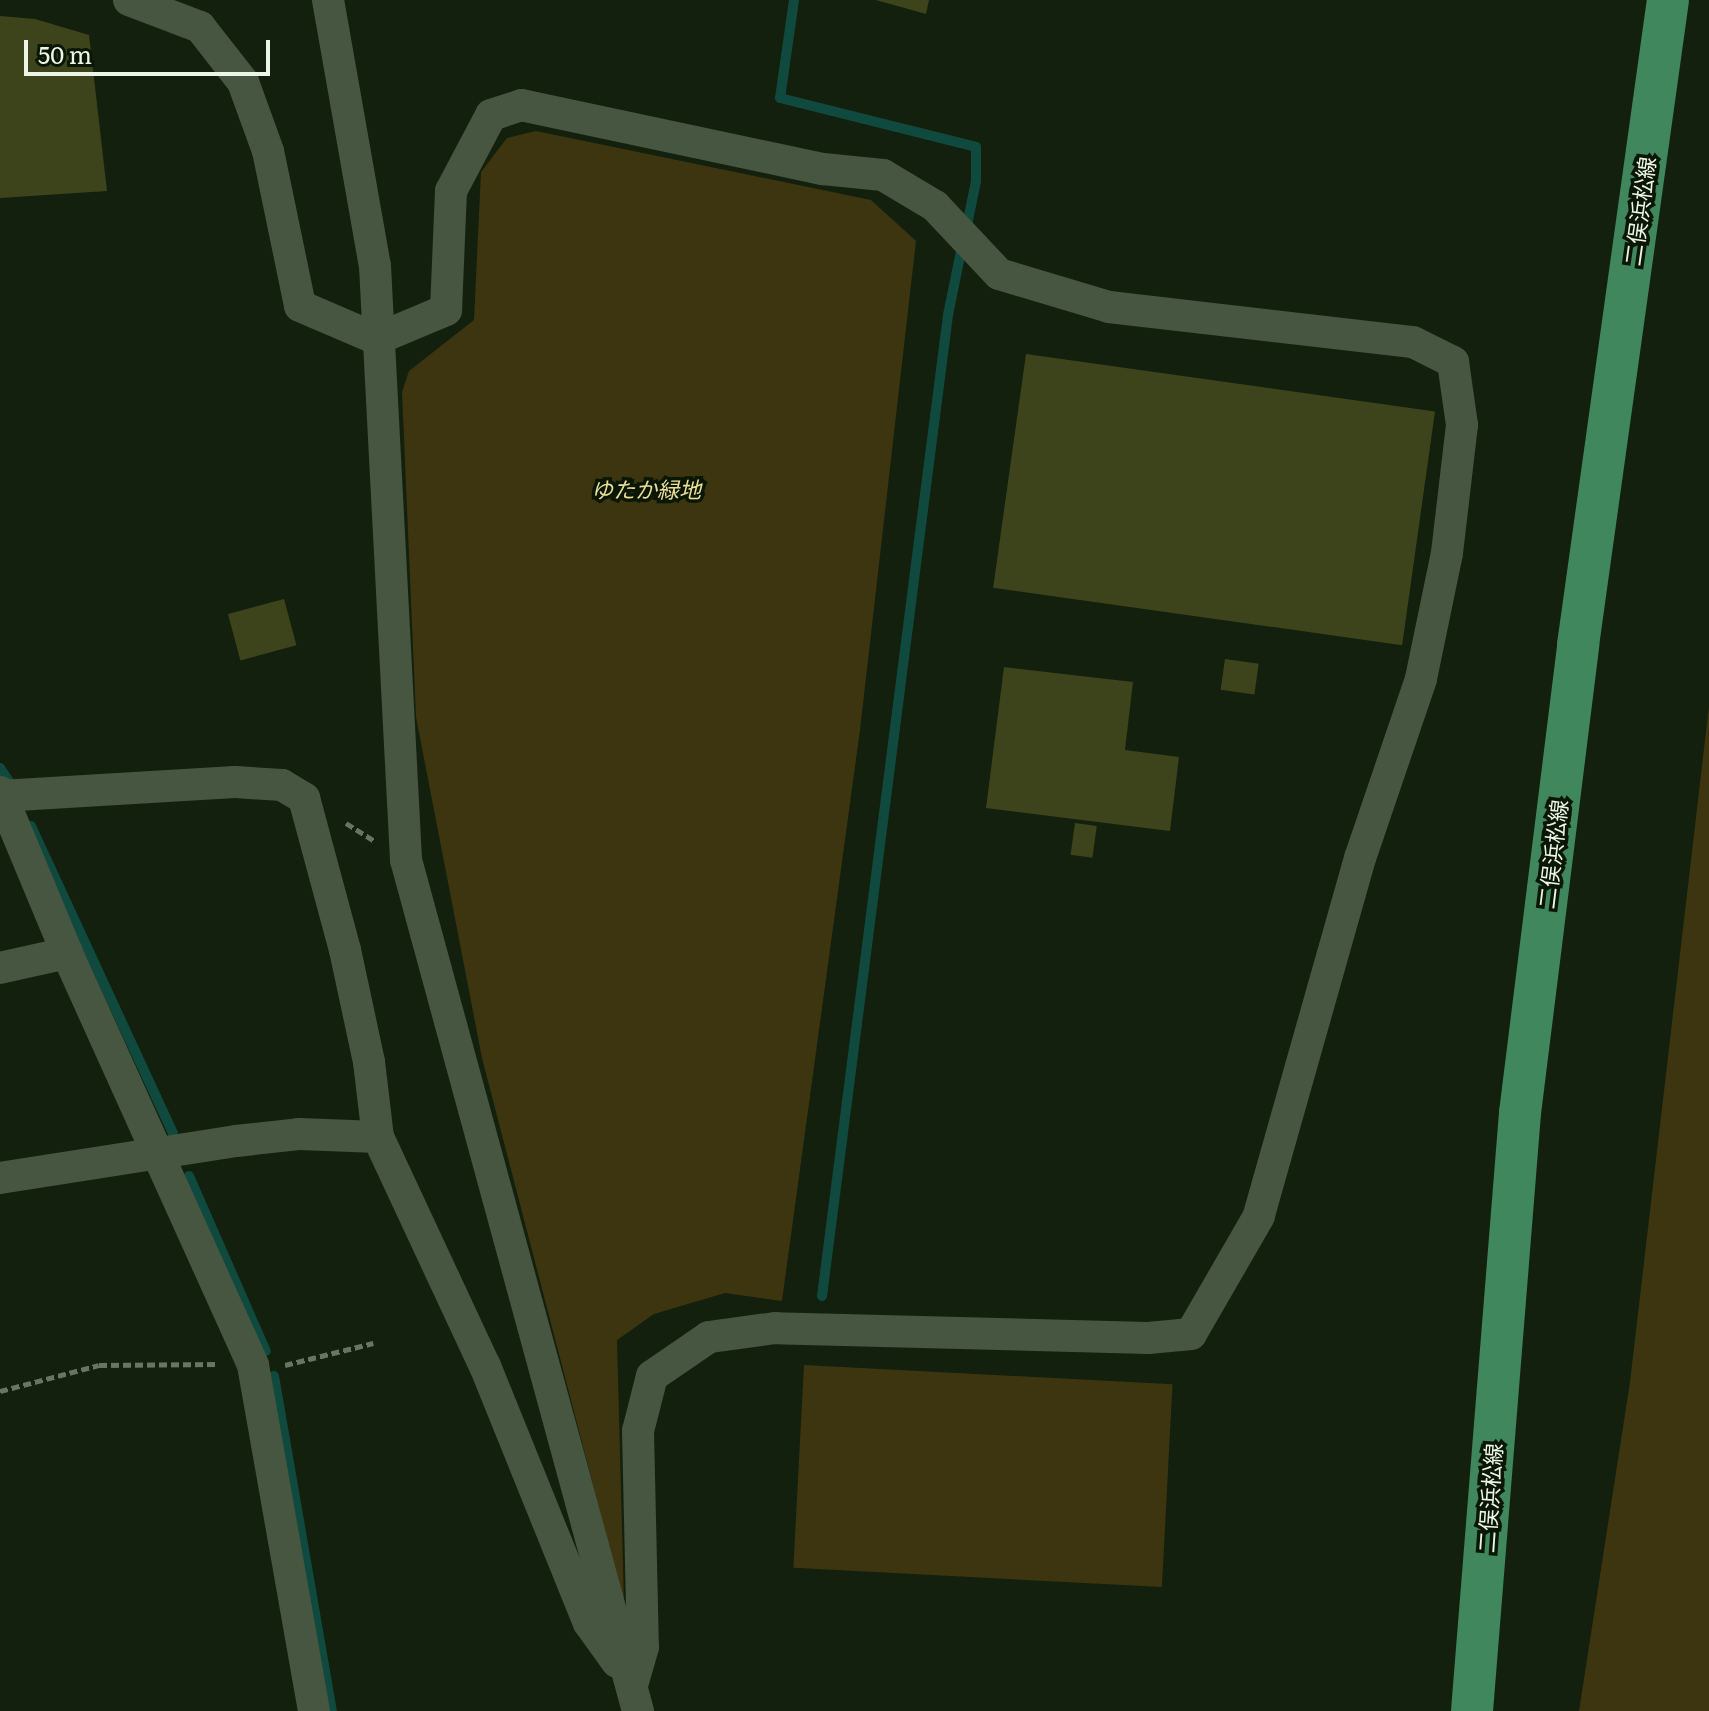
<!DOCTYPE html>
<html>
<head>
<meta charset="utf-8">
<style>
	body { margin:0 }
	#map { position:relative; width:1709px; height:1711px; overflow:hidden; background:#13200d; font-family:Literata,"Noto Sans JP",serif }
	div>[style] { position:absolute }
	.green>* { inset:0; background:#3d3510; transform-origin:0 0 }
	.stream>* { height:10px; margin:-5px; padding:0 5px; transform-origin:5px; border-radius:5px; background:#104a3f }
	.building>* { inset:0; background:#3d441c; transform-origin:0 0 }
	.path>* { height:5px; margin-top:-2.5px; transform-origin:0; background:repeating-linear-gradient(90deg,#697564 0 8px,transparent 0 12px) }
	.minor>* { height:32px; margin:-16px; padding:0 16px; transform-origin:16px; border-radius:16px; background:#465640 }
	.major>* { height:42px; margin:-21px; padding:0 21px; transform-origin:21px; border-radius:21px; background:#41875d }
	span { translate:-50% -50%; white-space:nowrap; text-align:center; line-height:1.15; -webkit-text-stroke:7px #0a1705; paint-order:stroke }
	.street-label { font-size:22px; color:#ebf5e8 }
	.park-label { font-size:22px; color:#ecde97; font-style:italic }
	.scale { position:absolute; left:24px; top:40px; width:246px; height:36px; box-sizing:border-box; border:4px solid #ebf5e8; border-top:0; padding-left:10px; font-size:24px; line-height:28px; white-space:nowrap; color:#ebf5e8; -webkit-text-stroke:6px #0a1705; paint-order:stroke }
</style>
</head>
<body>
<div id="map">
	<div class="green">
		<div style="clip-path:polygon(536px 131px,871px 200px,916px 241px,860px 730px,782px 1301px,725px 1293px,654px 1314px,617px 1340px,624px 1604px,482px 1058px,416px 717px,402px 392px,409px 371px,474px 320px,481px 172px,507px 138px)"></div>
		<div style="clip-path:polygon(1709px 706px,1709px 1711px,1579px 1711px,1630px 1382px)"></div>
		<div style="left:804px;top:1365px;width:369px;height:203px;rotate:3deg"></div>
	</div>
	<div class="stream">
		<div style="left:794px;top:0;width:99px;rotate:98.1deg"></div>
		<div style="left:780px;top:98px;width:202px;rotate:14deg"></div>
		<div style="left:976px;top:147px;width:34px;rotate:90deg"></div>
		<div style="left:976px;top:181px;width:50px;rotate:101.5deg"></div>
		<div style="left:0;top:768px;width:22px;rotate:56deg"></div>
		<div style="left:31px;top:826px;width:338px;rotate:65.2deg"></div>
		<div style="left:189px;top:1176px;width:191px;rotate:66.3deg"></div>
		<div style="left:822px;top:1296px;width:989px;rotate:-82.68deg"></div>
		<div style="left:948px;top:315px;width:70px;rotate:-78.5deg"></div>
		<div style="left:274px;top:1376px;width:340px;rotate:80.2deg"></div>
	</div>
	<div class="building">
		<div style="clip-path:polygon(876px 0,929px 0,926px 14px)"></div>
		<div style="clip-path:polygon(0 16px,35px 19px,89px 35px,107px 191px,0 198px)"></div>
		<div style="left:1026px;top:354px;width:413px;height:236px;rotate:8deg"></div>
		<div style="left:284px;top:599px;width:48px;height:58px;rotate:75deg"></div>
		<div style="left:1225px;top:659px;width:34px;height:31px;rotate:8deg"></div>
		<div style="clip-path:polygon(1004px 667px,1133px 682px,1125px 750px,1179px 757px,1170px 831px,986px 808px)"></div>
		<div style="left:1075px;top:823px;width:22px;height:32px;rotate:8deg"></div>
	</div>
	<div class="path">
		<div style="left:346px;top:823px;width:34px;rotate:32deg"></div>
		<div style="left:285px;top:1365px;width:91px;rotate:-14deg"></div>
		<div style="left:0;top:1391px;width:102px;rotate:-14.7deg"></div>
		<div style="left:99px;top:1365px;width:120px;rotate:-0.5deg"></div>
	</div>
	<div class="minor">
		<div style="left:129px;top:0;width:76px;rotate:20.8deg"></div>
		<div style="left:200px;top:27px;width:70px;rotate:52deg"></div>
		<div style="left:243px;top:82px;width:73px;rotate:70.1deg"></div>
		<div style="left:268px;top:151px;width:158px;rotate:78.3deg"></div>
		<div style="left:300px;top:306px;width:84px;rotate:23.2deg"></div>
		<div style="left:377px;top:339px;width:75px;rotate:-22.8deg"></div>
		<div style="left:446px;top:310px;width:119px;rotate:-87.6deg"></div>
		<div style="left:451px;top:191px;width:86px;rotate:-62.2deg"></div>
		<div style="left:491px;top:115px;width:32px;rotate:-18deg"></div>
		<div style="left:521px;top:105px;width:309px;rotate:12deg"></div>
		<div style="left:823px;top:169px;width:60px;rotate:5.7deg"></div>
		<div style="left:883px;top:175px;width:61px;rotate:30.8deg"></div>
		<div style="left:935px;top:206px;width:93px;rotate:46.7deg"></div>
		<div style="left:999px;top:274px;width:115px;rotate:16.7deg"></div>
		<div style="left:1109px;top:307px;width:306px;rotate:6.6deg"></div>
		<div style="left:1413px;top:342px;width:45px;rotate:26.6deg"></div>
		<div style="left:1453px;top:362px;width:64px;rotate:81.9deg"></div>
		<div style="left:1462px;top:425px;width:129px;rotate:96.7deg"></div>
		<div style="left:1447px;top:553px;width:129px;rotate:101.7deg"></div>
		<div style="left:1421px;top:679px;width:189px;rotate:108.8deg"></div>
		<div style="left:1360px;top:858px;width:372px;rotate:105.8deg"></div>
		<div style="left:1259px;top:1216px;width:136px;rotate:120deg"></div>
		<div style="left:1191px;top:1334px;width:43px;rotate:174.7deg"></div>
		<div style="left:1148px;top:1338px;width:373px;rotate:-178.5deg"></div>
		<div style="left:775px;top:1328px;width:67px;rotate:172.2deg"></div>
		<div style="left:709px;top:1337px;width:69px;rotate:145.6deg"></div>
		<div style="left:652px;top:1376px;width:57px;rotate:104.3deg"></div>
		<div style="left:638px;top:1431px;width:216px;rotate:88.7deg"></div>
		<div style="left:643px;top:1647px;width:40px;rotate:106deg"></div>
		<div style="left:328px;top:0;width:270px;rotate:80deg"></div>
		<div style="left:375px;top:266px;width:595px;rotate:87.01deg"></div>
		<div style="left:406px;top:860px;width:882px;rotate:74.75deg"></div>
		<div style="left:0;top:792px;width:174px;rotate:67.4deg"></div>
		<div style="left:67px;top:953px;width:452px;rotate:65.7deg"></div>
		<div style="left:253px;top:1365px;width:351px;rotate:80deg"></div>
		<div style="left:0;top:796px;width:235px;rotate:-3.4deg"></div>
		<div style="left:235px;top:782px;width:47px;rotate:3.7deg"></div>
		<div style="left:282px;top:785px;width:26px;rotate:31deg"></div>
		<div style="left:304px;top:798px;width:157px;rotate:74.9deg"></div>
		<div style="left:345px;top:950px;width:115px;rotate:77.9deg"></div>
		<div style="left:369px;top:1062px;width:76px;rotate:83.2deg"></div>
		<div style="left:0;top:968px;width:69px;rotate:-12.6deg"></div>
		<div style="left:0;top:1178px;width:239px;rotate:-8.9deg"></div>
		<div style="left:236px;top:1141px;width:63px;rotate:-6.3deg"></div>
		<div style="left:299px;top:1134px;width:79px;rotate:2.2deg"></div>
		<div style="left:378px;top:1137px;width:253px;rotate:65deg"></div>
		<div style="left:485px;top:1366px;width:277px;rotate:68deg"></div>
		<div style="left:589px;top:1623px;width:48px;rotate:54.3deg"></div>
	</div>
	<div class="major">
		<div style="left:1472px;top:1711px;width:600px;rotate:-85.41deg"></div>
		<div style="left:1520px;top:1113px;width:472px;rotate:-82.9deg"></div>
		<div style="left:1578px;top:645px;width:651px;rotate:-82.06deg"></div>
	</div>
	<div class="street-label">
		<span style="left:1639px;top:211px;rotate:-82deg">二俣浜松線</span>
		<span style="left:1552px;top:854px;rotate:-83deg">二俣浜松線</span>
		<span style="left:1489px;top:1498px;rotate:-86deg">二俣浜松線</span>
	</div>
	<div class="park-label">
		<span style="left:646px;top:489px">ゆたか緑地</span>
	</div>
	<div class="scale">50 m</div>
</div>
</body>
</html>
